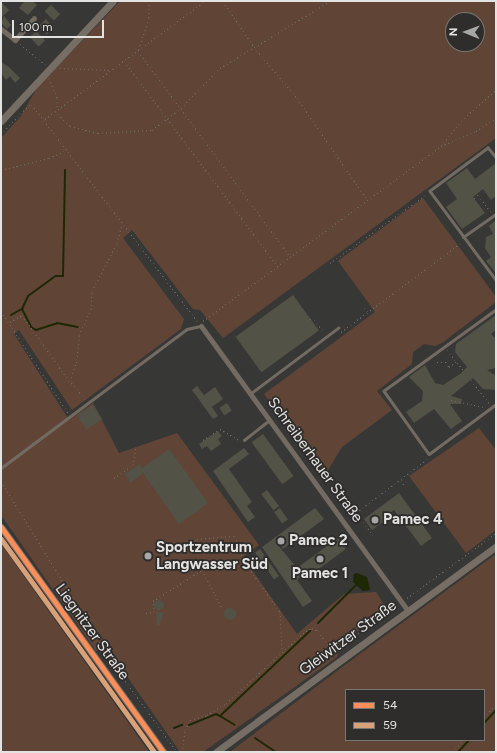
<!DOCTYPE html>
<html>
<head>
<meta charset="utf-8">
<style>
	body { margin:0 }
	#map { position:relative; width:497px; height:753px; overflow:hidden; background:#373736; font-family:Figtree,sans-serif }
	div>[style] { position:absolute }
	.green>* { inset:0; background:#604537 }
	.water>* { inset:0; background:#1e2805 }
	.stream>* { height:2px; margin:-1px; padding:0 1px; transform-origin:1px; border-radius:1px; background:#1e2805 }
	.building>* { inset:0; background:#535247; transform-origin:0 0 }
	.round { border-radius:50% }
	.path>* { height:1px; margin-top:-0.5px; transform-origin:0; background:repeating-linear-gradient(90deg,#726d66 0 1px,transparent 0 4px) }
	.service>* { height:2.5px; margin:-1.25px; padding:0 1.25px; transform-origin:1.25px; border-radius:1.25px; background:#736b62 }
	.minor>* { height:5px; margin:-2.5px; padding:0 2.5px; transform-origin:2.5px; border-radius:2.5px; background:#736b62 }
	.secondary>* { height:7px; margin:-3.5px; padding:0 3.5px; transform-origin:3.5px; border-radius:3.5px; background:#766d64 }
	.bus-1>* { height:5px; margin:-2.5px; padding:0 2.5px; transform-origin:2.5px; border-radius:2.5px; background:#fa8e5a }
	.bus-2>* { height:5px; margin:-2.5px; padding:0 2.5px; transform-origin:2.5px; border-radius:2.5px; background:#d9a179 }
	.dots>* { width:11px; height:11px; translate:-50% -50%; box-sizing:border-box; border:2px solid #2e2d2b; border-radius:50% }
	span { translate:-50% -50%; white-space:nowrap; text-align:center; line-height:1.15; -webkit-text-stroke:3.5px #2e2d2b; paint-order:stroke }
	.street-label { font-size:15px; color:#e3e3e1 }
	.poi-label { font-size:15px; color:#e3e3e1; font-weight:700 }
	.left { translate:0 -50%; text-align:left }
	.frame { position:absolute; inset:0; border:2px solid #e3e3e1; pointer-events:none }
	.legend { position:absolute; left:345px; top:689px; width:140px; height:52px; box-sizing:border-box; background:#2e2d2b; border:1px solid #767674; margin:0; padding:5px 7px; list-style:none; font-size:12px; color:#e3e3e1 }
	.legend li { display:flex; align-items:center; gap:8px; height:20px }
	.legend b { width:20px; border:1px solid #767674 }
	.north { position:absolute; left:445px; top:12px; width:40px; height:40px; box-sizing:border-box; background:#2e2d2b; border:1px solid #767674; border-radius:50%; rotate:271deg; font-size:11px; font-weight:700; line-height:16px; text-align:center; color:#e3e3e1 }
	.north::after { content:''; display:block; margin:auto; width:14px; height:18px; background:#a7a7a5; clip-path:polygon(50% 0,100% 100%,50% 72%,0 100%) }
	.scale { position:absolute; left:12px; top:20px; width:92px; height:18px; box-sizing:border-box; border:2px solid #e3e3e1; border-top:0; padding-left:5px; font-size:12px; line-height:14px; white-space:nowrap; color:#e3e3e1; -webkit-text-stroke:3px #2e2d2b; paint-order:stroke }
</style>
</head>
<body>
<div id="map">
	<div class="green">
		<div style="clip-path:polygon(evenodd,120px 1px,496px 1px,496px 138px,223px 338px,200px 310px,193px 309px,132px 230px,123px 238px,184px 319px,181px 329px,72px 410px,19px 330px,14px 334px,69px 420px,93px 403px,119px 453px,177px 433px,259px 545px,243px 557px,297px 634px,344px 594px,376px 592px,385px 606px,341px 646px,337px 657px,203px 752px,180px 752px,105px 645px,96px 651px,1px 515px,1px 138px,21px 116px,37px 88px,120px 1px,453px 20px,477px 20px,477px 44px,453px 44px,453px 20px)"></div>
		<div style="clip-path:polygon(423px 198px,496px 297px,496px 302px,442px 343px,435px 346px,424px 344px,413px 352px,412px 364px,377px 391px,392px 410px,342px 447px,325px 475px,264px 394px,375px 312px,338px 261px)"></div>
		<div style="clip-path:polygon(479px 428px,496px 450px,496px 530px,466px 553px,409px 476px)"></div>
		<div style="clip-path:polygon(1px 544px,149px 752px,1px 752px)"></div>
		<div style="clip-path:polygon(evenodd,496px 554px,496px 752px,230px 752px,345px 665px,496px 554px,346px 690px,484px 690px,484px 740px,346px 740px,346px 690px)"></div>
	</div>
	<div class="water">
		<div style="clip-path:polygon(357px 573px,367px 577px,370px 590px,363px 591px,353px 582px,354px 574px)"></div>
	</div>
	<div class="stream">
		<div style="left:22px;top:309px;width:20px;rotate:63deg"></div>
		<div style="left:31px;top:327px;width:6px;rotate:31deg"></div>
		<div style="left:36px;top:330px;width:22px;rotate:-18deg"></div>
		<div style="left:57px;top:323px;width:21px;rotate:11deg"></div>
		<div style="left:11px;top:315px;width:13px;rotate:-29deg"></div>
		<div style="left:22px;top:309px;width:14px;rotate:-65deg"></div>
		<div style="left:28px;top:296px;width:34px;rotate:-36deg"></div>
		<div style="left:56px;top:276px;width:7px"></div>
		<div style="left:63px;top:276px;width:106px;rotate:-88.9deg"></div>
		<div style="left:318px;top:623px;width:54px;rotate:-45deg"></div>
		<div style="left:220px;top:716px;width:17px;rotate:31deg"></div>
		<div style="left:484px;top:723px;width:18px;rotate:-47deg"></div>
		<div style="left:189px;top:725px;width:29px;rotate:-22deg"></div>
		<div style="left:216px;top:714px;width:4px;rotate:27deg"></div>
		<div style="left:220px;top:716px;width:124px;rotate:-43.4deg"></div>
		<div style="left:174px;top:728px;width:9px;rotate:-21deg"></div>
		<div style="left:255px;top:738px;width:25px;rotate:34deg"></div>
		<div style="left:458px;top:752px;width:16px;rotate:-47deg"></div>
	</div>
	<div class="building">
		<div style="clip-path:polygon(25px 1px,32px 1px,37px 5px,28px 15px,19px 8px)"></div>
		<div style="clip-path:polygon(2px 3px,9px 10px,1px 18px,1px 4px)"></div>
		<div style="left:51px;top:5px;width:13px;height:9px;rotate:45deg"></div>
		<div style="clip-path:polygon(4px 16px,11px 25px,7px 29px,1px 23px)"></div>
		<div style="left:46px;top:19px;width:12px;height:10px;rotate:48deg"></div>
		<div style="left:36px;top:31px;width:13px;height:9px;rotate:45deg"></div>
		<div style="clip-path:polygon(1px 62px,9px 67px,20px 78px,15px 83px,10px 76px,6px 80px,1px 73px)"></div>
		<div style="clip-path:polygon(496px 163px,496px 196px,491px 200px,483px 189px,473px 197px,485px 213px,462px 229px,446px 207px,457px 199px,446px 183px,467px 168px,475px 179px)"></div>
		<div style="clip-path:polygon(496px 220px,496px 271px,495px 272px,486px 261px,491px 257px,485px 248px,486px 237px,493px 234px,489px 226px)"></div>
		<div style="left:293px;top:295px;width:44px;height:71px;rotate:54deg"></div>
		<div style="clip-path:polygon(496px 315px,496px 330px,491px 334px,496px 339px,496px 368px,487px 370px,496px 376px,496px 390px,483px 389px,473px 378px,451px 396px,462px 399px,461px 404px,450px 404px,462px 421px,451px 429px,434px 409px,414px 423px,406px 412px,422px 401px,423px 391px,409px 377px,425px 365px,435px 383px,443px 385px,460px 374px,467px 367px,455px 352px,456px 344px)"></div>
		<div style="clip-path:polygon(197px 386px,204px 395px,215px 387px,223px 399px,212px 407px,218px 416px,213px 419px,192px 390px)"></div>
		<div style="left:227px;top:403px;width:9px;height:9px;rotate:58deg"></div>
		<div style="left:93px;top:405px;width:17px;height:19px;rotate:57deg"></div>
		<div style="clip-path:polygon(218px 431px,222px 436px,218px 439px,221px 444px,211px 451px,207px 446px,202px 449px,199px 444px)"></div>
		<div style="left:263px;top:434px;width:52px;height:14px;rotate:54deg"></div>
		<div style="clip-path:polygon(244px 448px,249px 454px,229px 469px,252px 502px,247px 506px,255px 517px,248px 522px,213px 471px)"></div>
		<div style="clip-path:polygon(169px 449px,208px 503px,179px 524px,143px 473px,131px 483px,125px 474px,140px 464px,142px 468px)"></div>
		<div style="left:267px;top:490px;width:20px;height:7px;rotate:53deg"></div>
		<div style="clip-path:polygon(399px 493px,432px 538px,421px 546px,394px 510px,390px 513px,392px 515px,372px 530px,364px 519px)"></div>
		<div style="left:280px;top:508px;width:14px;height:7px;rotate:56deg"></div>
		<div style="clip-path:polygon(315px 508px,324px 519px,283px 549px,279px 543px,277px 544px,297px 568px,338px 538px,346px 549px,305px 579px,302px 575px,297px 580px,312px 601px,303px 607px,262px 547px)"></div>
		<div style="left:260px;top:549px;width:33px;height:6px;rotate:55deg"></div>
		<div class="round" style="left:154px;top:600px;width:10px;height:10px"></div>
		<div class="round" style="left:224px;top:608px;width:12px;height:12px"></div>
		<div style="clip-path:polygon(156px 612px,163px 612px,160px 625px,157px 625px)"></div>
	</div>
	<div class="path">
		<div style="left:149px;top:1px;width:17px;rotate:90deg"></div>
		<div style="left:149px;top:18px;width:35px;rotate:108deg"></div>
		<div style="left:138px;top:51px;width:254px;rotate:53.5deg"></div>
		<div style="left:223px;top:1px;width:55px;rotate:56deg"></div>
		<div style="left:254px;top:47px;width:67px;rotate:49.9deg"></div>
		<div style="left:297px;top:98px;width:121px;rotate:55.4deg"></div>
		<div style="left:20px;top:44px;width:33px;rotate:39deg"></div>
		<div style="left:124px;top:61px;width:254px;rotate:53.2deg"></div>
		<div style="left:60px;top:68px;width:50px;rotate:2.3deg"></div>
		<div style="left:49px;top:78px;width:22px;rotate:68deg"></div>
		<div style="left:57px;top:98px;width:11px;rotate:90deg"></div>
		<div style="left:1px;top:80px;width:1px;rotate:45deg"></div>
		<div style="left:29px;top:101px;width:278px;rotate:52.6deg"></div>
		<div style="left:55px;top:111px;width:21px;rotate:45deg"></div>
		<div style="left:70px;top:126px;width:29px;rotate:14deg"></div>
		<div style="left:98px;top:133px;width:54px;rotate:-3.2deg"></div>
		<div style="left:152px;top:130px;width:36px;rotate:-37deg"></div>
		<div style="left:181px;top:108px;width:56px;rotate:-45.7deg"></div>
		<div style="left:220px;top:68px;width:129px;rotate:-31.3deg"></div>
		<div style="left:45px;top:119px;width:199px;rotate:-36.4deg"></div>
		<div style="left:1px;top:134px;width:43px;rotate:-45.9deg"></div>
		<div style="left:441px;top:146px;width:38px;rotate:-23deg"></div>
		<div style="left:476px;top:131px;width:24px;rotate:-33deg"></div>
		<div style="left:1px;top:170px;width:49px;rotate:-14deg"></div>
		<div style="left:49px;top:158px;width:20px;rotate:-24deg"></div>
		<div style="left:474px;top:198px;width:5px;rotate:-37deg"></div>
		<div style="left:478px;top:195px;width:21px;rotate:53deg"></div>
		<div style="left:330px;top:263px;width:119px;rotate:-35.4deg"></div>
		<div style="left:364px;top:308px;width:6px;rotate:45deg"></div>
		<div style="left:1px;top:311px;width:122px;rotate:56.7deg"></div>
		<div style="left:310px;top:319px;width:4px;rotate:14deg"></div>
		<div style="left:314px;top:320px;width:16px;rotate:50deg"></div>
		<div style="left:203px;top:321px;width:295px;rotate:-36.3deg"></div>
		<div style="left:441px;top:146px;width:36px;rotate:-51deg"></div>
		<div style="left:464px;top:118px;width:43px;rotate:-41.2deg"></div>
		<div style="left:10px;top:322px;width:14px;rotate:-30deg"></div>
		<div style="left:22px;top:315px;width:81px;rotate:54.5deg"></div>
		<div style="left:341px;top:332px;width:151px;rotate:-36.6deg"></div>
		<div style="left:447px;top:350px;width:27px;rotate:51deg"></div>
		<div style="left:437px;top:362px;width:9px"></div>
		<div style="left:446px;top:362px;width:6px;rotate:59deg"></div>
		<div style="left:449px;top:367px;width:9px;rotate:-36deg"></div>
		<div style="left:471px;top:380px;width:29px;rotate:52deg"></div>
		<div style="left:85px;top:399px;width:23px;rotate:-130deg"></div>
		<div style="left:70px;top:381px;width:22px;rotate:-72deg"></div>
		<div style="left:77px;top:360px;width:25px;rotate:-85deg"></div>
		<div style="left:79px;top:335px;width:29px;rotate:-65deg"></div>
		<div style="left:91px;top:309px;width:18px;rotate:-87deg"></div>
		<div style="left:92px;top:291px;width:54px;rotate:-62.5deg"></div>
		<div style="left:117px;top:243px;width:20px;rotate:-75deg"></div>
		<div style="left:451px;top:400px;width:35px;rotate:12deg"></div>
		<div style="left:203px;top:440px;width:20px;rotate:-33deg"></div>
		<div style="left:220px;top:429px;width:22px;rotate:30deg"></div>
		<div style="left:114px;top:478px;width:23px;rotate:-34deg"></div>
		<div style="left:133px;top:465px;width:18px;rotate:-81deg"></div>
		<div style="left:401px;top:480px;width:6px;rotate:59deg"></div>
		<div style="left:1px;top:481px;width:220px;rotate:58.4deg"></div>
		<div style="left:116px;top:668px;width:104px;rotate:54deg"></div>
		<div style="left:353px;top:515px;width:95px;rotate:-36.9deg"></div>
		<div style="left:363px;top:522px;width:16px;rotate:52deg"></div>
		<div style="left:188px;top:550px;width:14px;rotate:-51deg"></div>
		<div style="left:197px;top:539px;width:38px;rotate:-5deg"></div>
		<div style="left:235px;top:536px;width:23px;rotate:72deg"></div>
		<div style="left:242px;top:558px;width:66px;rotate:54.9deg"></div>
		<div style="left:280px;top:612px;width:39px;rotate:87deg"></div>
		<div style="left:407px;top:598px;width:110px;rotate:-36.1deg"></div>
		<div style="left:146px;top:613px;width:8px;rotate:-7deg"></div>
		<div style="left:154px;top:612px;width:11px;rotate:-95deg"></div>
		<div style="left:153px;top:601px;width:58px;rotate:-32.3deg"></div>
		<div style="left:202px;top:570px;width:43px;rotate:62.2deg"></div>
		<div style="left:484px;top:717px;width:18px;rotate:-47deg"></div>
		<div style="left:182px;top:752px;width:22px;rotate:-82deg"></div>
		<div style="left:185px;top:730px;width:11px;rotate:-63deg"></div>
		<div style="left:190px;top:720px;width:18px;rotate:-16deg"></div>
		<div style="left:207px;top:715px;width:22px;rotate:-32deg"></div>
		<div style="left:226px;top:703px;width:108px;rotate:-42deg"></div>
		<div style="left:306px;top:631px;width:7px;rotate:-27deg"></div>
		<div style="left:312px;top:628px;width:7px;rotate:27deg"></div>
		<div style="left:318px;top:631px;width:16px;rotate:55deg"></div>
		<div style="left:327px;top:644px;width:9px;rotate:32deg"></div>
		<div style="left:335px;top:649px;width:77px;rotate:-34.9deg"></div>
		<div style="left:453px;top:752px;width:16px;rotate:-50deg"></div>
	</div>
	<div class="service">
		<div style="left:496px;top:158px;width:13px;rotate:-129deg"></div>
		<div style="left:488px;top:148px;width:72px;rotate:143.4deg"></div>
		<div style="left:430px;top:191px;width:111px;rotate:53.4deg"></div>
		<div style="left:463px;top:237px;width:40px;rotate:-34.9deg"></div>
		<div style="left:496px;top:310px;width:138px;rotate:144.1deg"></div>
		<div style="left:384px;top:391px;width:77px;rotate:54.5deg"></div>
		<div style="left:429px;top:454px;width:84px;rotate:-36.7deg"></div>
		<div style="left:251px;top:393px;width:109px;rotate:-36.8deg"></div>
		<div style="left:244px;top:440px;width:31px;rotate:-38deg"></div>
		<div style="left:1px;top:468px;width:232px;rotate:-36.8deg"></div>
		<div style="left:187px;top:329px;width:13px;rotate:-13deg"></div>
	</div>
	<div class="minor">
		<div style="left:1px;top:29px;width:18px;rotate:38deg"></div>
		<div style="left:15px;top:40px;width:29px;rotate:-49deg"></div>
		<div style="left:201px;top:326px;width:352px;rotate:54deg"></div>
	</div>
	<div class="secondary">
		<div style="left:1px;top:121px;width:164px;rotate:-47deg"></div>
		<div style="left:1px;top:527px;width:277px;rotate:54.2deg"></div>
		<div style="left:216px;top:752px;width:348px;rotate:-36.3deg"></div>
	</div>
	<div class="bus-1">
		<div style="left:1px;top:527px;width:277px;rotate:54.2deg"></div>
	</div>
	<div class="bus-2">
		<div style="left:1px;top:539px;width:262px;rotate:54.3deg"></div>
	</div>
	<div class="dots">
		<div style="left:375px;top:520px;background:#a7a7a5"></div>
		<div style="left:281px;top:541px;background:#a7a7a5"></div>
		<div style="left:148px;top:556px;background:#a7a7a5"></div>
		<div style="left:320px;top:559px;background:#a7a7a5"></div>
	</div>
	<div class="street-label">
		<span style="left:315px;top:460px;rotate:54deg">Schreiberhauer Straße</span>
		<span style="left:92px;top:632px;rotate:54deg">Liegnitzer Straße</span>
		<span style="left:348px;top:638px;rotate:-36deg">Gleiwitzer Straße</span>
	</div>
	<div class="poi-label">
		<span class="left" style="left:383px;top:520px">Pamec 4</span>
		<span class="left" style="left:289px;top:541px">Pamec 2</span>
		<span class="left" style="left:156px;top:556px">Sportzentrum<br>Langwasser Süd</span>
		<span style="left:320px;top:574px">Pamec 1</span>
	</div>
	<div class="frame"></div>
	<ul class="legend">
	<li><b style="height:5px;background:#fa8e5a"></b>54</li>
	<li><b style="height:5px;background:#d9a179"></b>59</li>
	</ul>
	<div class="north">N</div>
	<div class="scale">100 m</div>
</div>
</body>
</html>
